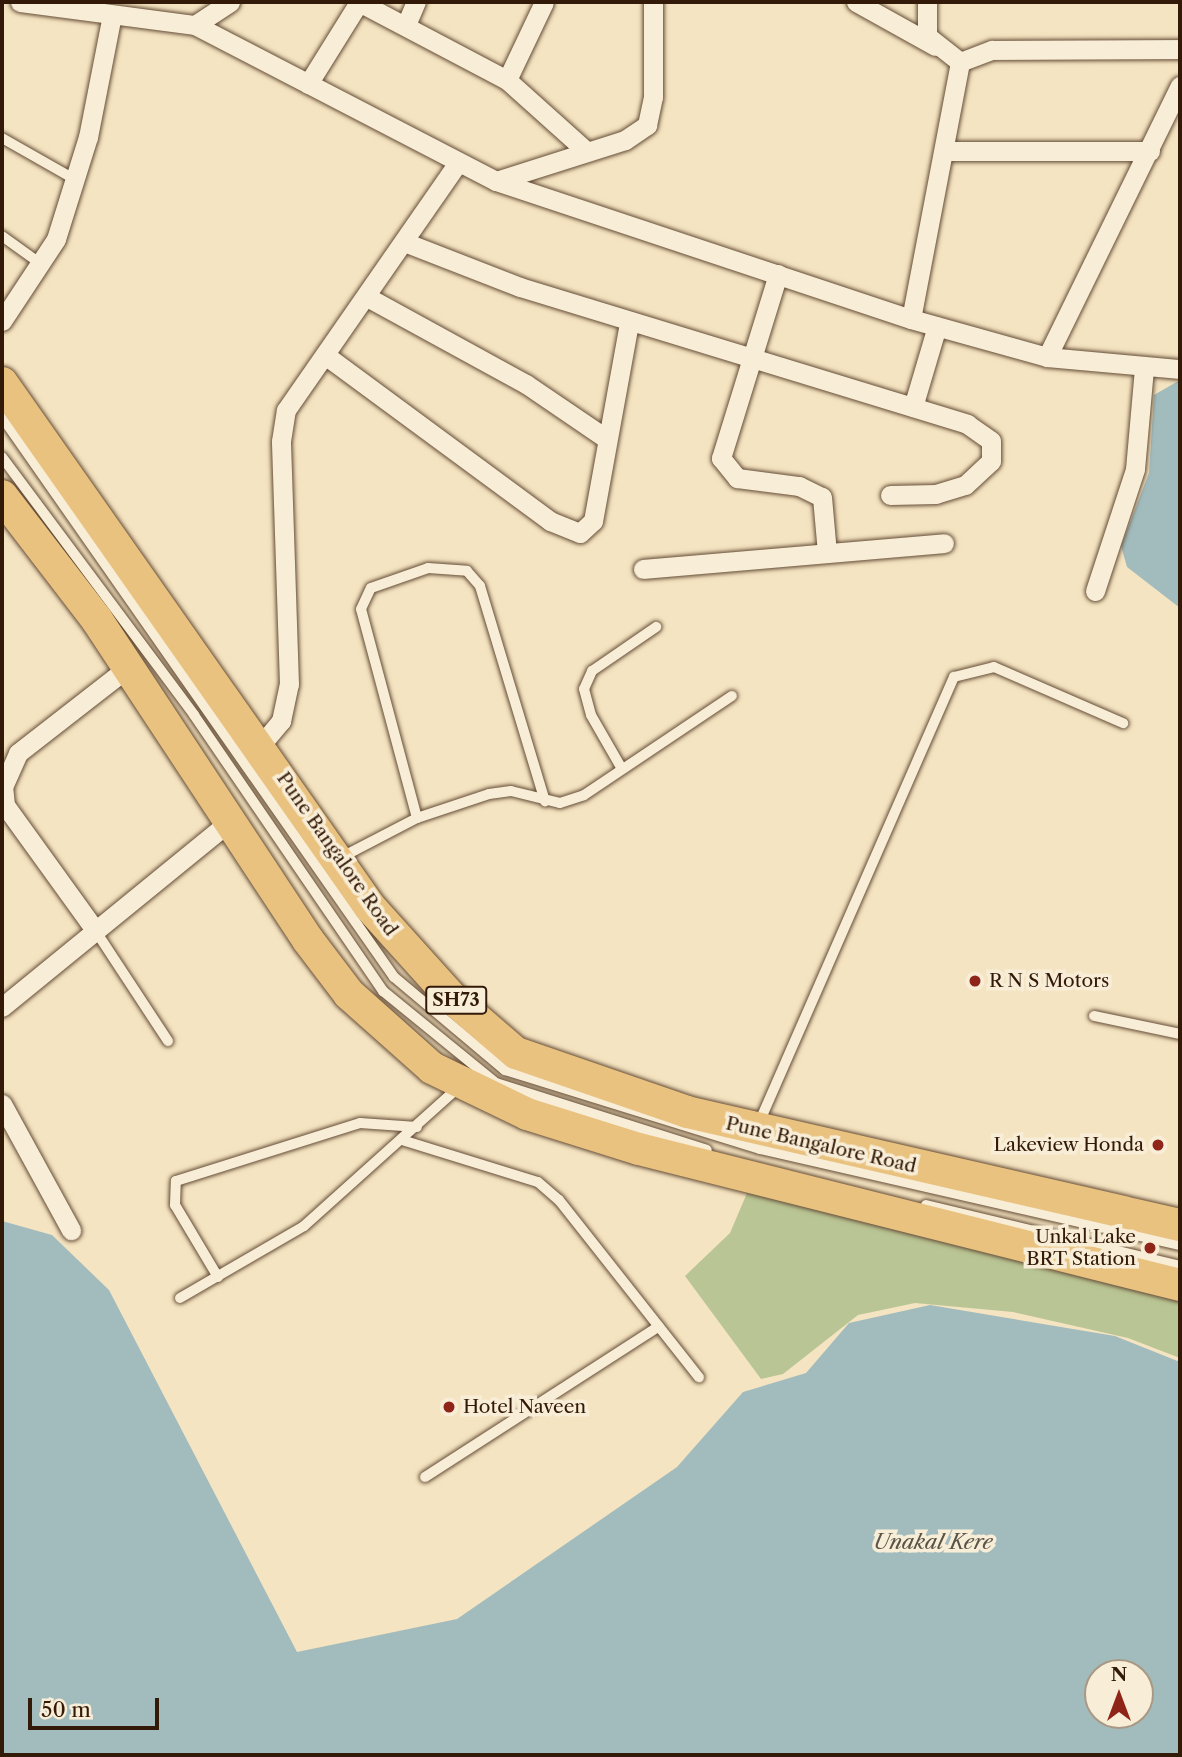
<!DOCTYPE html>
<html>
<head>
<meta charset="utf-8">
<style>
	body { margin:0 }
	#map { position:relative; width:1182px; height:1757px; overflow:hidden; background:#f5e4c1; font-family:"Libre Caslon Text",serif }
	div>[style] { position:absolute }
	.green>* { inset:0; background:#b9c594 }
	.water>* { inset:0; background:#a2bcbe }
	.roads { filter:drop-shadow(0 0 2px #644c36) drop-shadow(0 0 2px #644c36) }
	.lane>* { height:10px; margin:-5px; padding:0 5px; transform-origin:5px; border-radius:5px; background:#f8edd7 }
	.street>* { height:19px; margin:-9.5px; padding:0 9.5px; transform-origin:9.5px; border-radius:9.5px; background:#f8edd7 }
	.primary>* { height:32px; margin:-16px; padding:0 16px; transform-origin:16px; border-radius:16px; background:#eac280 }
	.dots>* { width:19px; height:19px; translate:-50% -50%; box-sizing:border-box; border:4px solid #f8edd7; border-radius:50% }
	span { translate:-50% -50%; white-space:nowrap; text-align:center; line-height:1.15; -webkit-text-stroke:7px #f8edd7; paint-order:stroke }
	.shield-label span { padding:2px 5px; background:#f8edd7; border:2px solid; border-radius:5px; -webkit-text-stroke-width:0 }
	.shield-label { font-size:18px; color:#331a08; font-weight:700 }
	.street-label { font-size:19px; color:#331a08 }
	.poi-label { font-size:19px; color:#331a08 }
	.left { translate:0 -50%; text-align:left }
	.right { translate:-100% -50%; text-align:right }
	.water-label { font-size:21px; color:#5a5348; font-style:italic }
	.frame { position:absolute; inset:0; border:4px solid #331a08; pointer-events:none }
	.north { position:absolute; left:1084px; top:1659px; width:70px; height:70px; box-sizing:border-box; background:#f8edd7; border:2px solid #a99984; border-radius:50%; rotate:0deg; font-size:19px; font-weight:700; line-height:28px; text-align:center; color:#331a08 }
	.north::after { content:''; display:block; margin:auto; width:24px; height:32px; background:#8f2418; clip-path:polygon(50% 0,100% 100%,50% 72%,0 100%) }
	.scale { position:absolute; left:28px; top:1698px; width:131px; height:32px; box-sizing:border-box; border:4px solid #331a08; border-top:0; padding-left:9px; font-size:21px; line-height:24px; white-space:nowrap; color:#331a08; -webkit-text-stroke:5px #f8edd7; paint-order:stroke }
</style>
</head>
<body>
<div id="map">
	<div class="green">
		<div style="clip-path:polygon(747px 1193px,1180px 1296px,1180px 1358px,1128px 1338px,1013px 1312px,915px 1303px,858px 1315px,783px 1374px,761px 1379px,685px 1276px,730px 1233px)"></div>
	</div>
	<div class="water">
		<div style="clip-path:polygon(1180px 380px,1180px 608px,1127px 567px,1121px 546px,1149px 473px,1154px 395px)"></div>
		<div style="clip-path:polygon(evenodd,2px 1221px,52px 1235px,109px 1290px,297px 1652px,457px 1619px,677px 1467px,743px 1392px,806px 1373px,849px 1323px,930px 1305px,1115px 1336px,1180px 1362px,1180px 1755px,2px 1755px,2px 1221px,1098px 1673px,1140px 1673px,1140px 1715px,1098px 1715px,1098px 1673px)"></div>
	</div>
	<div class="roads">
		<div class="lane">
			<div style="left:2px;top:138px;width:85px;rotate:29.6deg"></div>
			<div style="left:2px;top:236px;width:48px;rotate:35.7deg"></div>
			<div style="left:2px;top:417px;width:684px;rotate:55.01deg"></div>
			<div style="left:394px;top:977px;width:145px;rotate:40deg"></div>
			<div style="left:505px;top:1070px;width:267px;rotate:17.2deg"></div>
			<div style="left:760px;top:1149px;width:431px;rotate:12.9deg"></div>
			<div style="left:2px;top:457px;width:322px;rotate:53.3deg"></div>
			<div style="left:194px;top:715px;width:335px;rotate:55.6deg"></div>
			<div style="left:383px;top:991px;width:146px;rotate:39.2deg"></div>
			<div style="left:496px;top:1083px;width:221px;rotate:17.6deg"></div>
			<div style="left:622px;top:769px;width:62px;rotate:-119.9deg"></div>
			<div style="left:591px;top:715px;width:27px;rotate:-105deg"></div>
			<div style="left:584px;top:689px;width:20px;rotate:-66deg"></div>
			<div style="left:592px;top:671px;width:78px;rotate:-34.5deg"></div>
			<div style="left:417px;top:818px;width:216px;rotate:-105deg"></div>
			<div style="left:361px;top:609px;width:23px;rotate:-65deg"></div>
			<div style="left:371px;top:588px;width:60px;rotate:-19.3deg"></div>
			<div style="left:428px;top:568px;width:39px;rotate:4deg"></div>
			<div style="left:467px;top:571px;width:20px;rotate:49deg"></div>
			<div style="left:480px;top:586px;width:225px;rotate:73.2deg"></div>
			<div style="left:340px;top:858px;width:87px;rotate:-27.5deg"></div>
			<div style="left:417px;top:818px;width:76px;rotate:-18.4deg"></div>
			<div style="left:489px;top:794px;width:22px;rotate:-8deg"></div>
			<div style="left:511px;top:791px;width:50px;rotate:13.8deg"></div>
			<div style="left:560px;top:803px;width:25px;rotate:-18deg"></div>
			<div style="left:584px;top:795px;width:178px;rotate:-33.8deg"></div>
			<div style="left:95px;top:930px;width:133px;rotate:56.7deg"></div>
			<div style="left:1094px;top:1016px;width:88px;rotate:11.8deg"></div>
			<div style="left:759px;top:1123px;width:487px;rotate:-66.4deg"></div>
			<div style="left:954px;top:677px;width:41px;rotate:-14deg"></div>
			<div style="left:994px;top:667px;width:141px;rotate:23.5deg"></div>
			<div style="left:402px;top:1140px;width:142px;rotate:17.2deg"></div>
			<div style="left:538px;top:1182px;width:28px;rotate:41deg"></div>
			<div style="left:559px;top:1200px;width:226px;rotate:51.7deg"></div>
			<div style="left:926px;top:1205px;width:261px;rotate:13.5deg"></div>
			<div style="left:218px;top:1277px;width:84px;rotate:-120.8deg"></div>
			<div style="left:175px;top:1205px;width:24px;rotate:-88deg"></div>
			<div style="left:176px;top:1181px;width:193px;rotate:-17.5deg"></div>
			<div style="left:360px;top:1123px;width:57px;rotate:4deg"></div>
			<div style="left:180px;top:1298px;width:143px;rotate:-30.1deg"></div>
			<div style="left:304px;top:1226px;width:208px;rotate:-41.9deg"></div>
			<div style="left:425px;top:1477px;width:278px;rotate:-32.8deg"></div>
		</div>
		<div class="street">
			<div style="left:20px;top:2px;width:177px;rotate:7.5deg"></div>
			<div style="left:195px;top:25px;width:339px;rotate:27.4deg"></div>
			<div style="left:496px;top:181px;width:437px;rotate:18.4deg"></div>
			<div style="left:911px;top:319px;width:141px;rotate:15.6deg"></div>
			<div style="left:1047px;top:357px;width:134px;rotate:5.2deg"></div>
			<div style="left:359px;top:2px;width:167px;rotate:27.8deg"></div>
			<div style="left:507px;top:80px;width:106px;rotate:41.9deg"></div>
			<div style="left:856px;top:2px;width:90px;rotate:29.1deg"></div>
			<div style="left:927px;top:2px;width:34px;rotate:90deg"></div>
			<div style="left:927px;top:36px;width:42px;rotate:38.2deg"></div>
			<div style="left:195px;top:25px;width:42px;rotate:-33.3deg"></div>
			<div style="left:406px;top:25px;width:25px;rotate:-67deg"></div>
			<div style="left:507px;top:80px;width:86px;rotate:-64.6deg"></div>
			<div style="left:308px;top:84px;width:97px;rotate:-58.1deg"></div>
			<div style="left:945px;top:151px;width:205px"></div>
			<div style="left:496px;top:181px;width:135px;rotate:-17.6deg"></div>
			<div style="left:625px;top:140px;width:27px;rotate:-34deg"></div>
			<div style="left:647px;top:125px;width:29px;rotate:-78deg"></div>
			<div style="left:653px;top:97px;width:95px;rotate:-90deg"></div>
			<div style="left:407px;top:243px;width:121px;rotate:21.3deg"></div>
			<div style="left:520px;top:287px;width:468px;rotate:17deg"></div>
			<div style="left:967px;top:424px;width:29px;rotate:35deg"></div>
			<div style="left:991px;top:441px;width:20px;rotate:90deg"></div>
			<div style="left:991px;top:461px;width:35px;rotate:137deg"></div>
			<div style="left:965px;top:485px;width:30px;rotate:163deg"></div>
			<div style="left:936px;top:494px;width:46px;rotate:178.8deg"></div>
			<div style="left:778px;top:274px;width:193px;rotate:107.2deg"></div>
			<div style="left:721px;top:458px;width:26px;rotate:51deg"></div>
			<div style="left:737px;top:478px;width:63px;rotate:7.4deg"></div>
			<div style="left:799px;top:486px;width:25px;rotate:26deg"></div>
			<div style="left:822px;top:497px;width:56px;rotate:84.9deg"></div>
			<div style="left:367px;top:297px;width:181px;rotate:28.7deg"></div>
			<div style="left:526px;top:384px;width:98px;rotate:34.2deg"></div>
			<div style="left:911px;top:319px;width:262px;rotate:-79.2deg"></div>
			<div style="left:960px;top:62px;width:34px;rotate:-21deg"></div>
			<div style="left:992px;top:50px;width:188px;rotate:-0.3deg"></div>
			<div style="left:2px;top:321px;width:98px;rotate:-56.6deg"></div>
			<div style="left:56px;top:239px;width:107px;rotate:-72.6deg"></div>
			<div style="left:88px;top:137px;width:124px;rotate:-78.9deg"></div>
			<div style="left:325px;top:355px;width:280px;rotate:36.4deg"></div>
			<div style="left:550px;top:521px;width:32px;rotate:22deg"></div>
			<div style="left:580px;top:533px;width:18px;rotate:-43deg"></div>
			<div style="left:593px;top:521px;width:202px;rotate:-79.7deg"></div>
			<div style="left:1047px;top:357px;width:302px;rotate:-63.9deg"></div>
			<div style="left:913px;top:407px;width:84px;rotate:-73.5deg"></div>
			<div style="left:643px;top:569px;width:302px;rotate:-4.9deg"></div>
			<div style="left:1095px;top:591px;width:128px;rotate:-71.8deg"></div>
			<div style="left:1135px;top:469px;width:100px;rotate:-84.9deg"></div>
			<div style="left:260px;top:746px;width:33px;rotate:-50deg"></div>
			<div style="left:281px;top:721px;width:38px;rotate:-78deg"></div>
			<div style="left:289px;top:684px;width:243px;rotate:-91.9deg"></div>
			<div style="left:281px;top:441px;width:31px;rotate:-81deg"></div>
			<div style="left:286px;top:410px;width:300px;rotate:-55.2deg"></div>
			<div style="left:95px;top:930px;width:154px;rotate:-125.8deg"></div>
			<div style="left:5px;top:805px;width:18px;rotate:-96deg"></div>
			<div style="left:3px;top:787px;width:37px;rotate:-66deg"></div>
			<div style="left:18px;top:753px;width:138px;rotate:-37.9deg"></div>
			<div style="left:2px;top:1007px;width:291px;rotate:-39.2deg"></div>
			<div style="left:2px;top:1104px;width:144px;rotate:61.3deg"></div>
		</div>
		<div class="primary">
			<div style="left:2px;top:383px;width:640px;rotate:54.92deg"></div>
			<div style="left:370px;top:907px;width:122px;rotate:48deg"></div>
			<div style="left:452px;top:998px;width:84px;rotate:40.7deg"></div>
			<div style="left:516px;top:1053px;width:181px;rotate:19deg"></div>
			<div style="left:687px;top:1112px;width:506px;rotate:12.91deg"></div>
			<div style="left:2px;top:496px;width:156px;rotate:52.5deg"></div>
			<div style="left:97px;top:620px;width:383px;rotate:56.6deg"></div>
			<div style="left:308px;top:940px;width:68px;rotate:52.8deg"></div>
			<div style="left:349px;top:994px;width:111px;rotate:41.7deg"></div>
			<div style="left:432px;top:1068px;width:106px;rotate:25.8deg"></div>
			<div style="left:527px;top:1114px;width:117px;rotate:17.4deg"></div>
			<div style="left:639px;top:1149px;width:558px;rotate:14.11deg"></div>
		</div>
	</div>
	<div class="dots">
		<div style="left:975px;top:981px;background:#8f2418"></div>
		<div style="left:1158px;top:1145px;background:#8f2418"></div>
		<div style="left:1150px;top:1248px;background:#8f2418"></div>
		<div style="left:449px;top:1407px;background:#8f2418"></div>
	</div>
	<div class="shield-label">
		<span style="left:456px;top:1000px">SH73</span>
	</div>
	<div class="street-label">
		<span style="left:337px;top:854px;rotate:55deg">Pune Bangalore Road</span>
		<span style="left:821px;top:1145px;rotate:13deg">Pune Bangalore Road</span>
	</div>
	<div class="poi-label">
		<span class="left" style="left:989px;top:981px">R N S Motors</span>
		<span class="right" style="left:1144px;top:1145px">Lakeview Honda</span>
		<span class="right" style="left:1136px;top:1248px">Unkal Lake<br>BRT Station</span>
		<span class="left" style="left:463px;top:1407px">Hotel Naveen</span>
	</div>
	<div class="water-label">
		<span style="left:933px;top:1542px">Unakal Kere</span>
	</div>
	<div class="frame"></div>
	<div class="north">N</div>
	<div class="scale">50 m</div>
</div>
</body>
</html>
